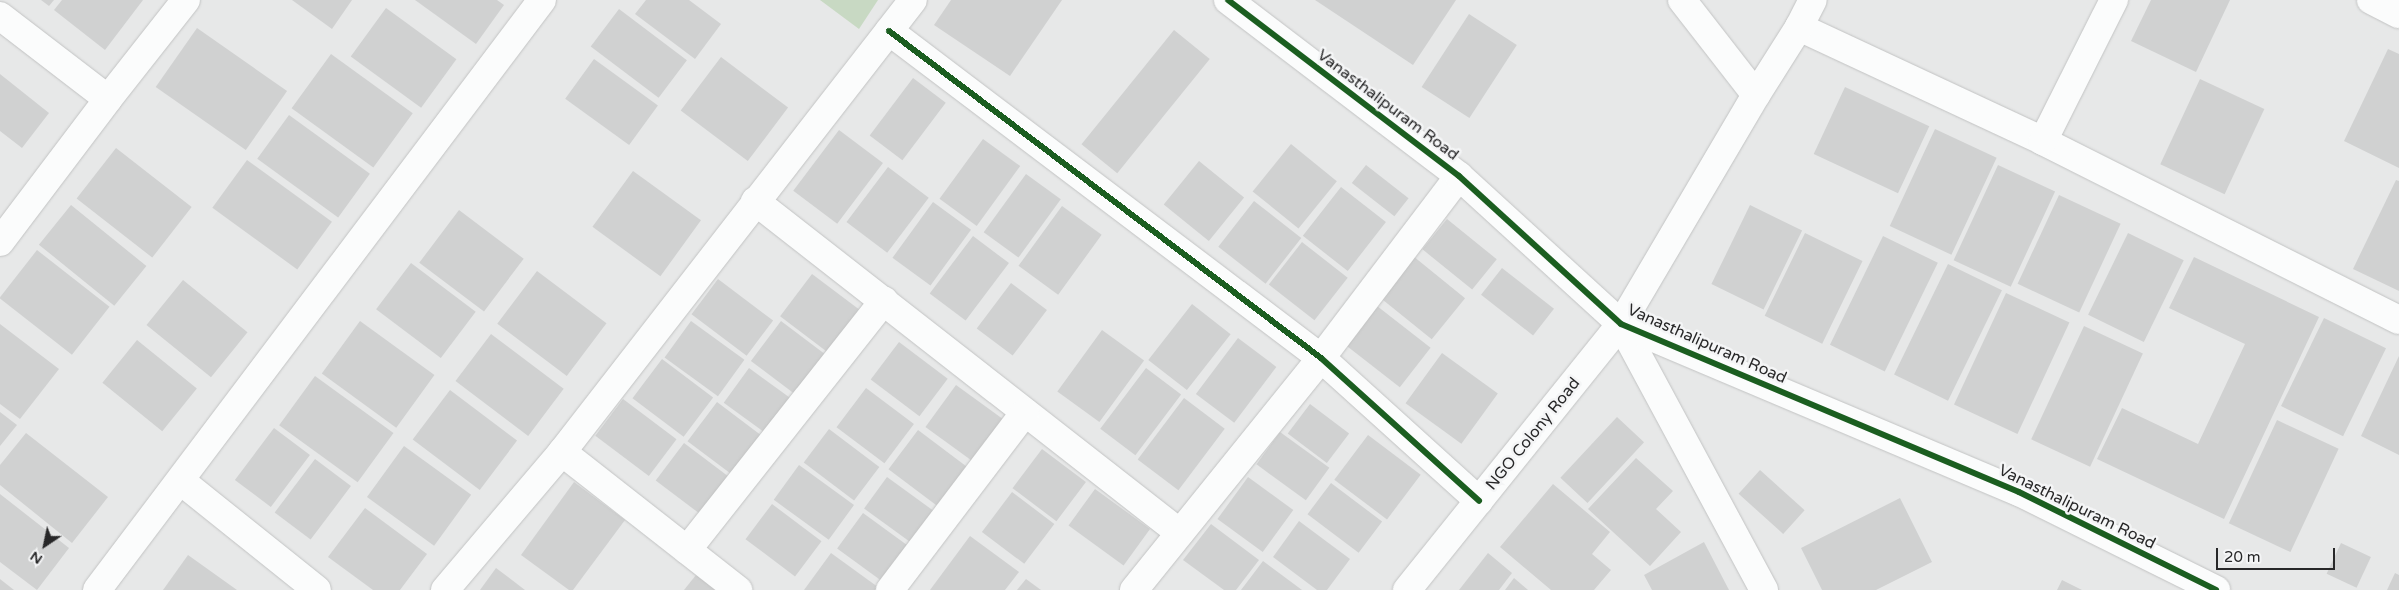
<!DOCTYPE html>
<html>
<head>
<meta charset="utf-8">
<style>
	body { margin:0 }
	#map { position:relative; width:2399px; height:590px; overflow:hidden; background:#e7e8e8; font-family:"Varela Round",sans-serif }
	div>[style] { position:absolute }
	.green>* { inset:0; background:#c8d9c3 }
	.building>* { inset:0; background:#d0d1d1; transform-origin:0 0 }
	.roads { filter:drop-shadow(0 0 1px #c2c3c3) drop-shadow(0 0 1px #c2c3c3) }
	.minor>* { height:28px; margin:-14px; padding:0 14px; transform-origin:14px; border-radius:14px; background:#fbfcfc }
	.tertiary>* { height:28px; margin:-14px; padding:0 14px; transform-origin:14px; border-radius:14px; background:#fbfcfc }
	.cycleway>* { height:6px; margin:-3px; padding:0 3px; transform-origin:3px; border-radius:3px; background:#1b5e20 }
	span { translate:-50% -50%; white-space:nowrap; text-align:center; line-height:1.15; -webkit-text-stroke:5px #f4f5f6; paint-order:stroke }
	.street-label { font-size:16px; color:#272728 }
	.north { position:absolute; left:20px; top:520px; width:50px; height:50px; -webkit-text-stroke:4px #f4f5f6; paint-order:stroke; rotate:214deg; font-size:14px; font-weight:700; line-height:20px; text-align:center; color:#272728 }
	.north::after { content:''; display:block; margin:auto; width:18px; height:22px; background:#272728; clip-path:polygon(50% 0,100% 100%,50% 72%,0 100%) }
	.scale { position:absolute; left:2216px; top:548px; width:119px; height:22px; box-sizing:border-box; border:2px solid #272728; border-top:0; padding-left:6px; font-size:15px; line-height:18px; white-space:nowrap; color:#272728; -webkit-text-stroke:4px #f4f5f6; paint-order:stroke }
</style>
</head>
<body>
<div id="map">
	<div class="green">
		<div style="clip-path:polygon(820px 0,878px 0,859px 29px)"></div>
	</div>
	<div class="building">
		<div style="clip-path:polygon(41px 0,54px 0,49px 6px)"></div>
		<div style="clip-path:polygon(62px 0,143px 0,105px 50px,54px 10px)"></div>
		<div style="clip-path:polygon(292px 0,352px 0,332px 29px)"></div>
		<div style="clip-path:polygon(415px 0,497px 0,504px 5px,476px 44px)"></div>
		<div style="clip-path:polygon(646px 0,689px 0,721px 24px,695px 59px,635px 14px)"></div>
		<div style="clip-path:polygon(951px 0,1062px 0,1010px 76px,934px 25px)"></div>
		<div style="clip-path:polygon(1315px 0,1456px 0,1413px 65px)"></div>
		<div style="clip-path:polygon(2151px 0,2230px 0,2196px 72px,2131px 41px)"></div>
		<div style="left:386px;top:8px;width:87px;height:60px;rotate:36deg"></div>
		<div style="left:619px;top:9px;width:85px;height:47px;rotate:37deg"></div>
		<div style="left:1469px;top:14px;width:57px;height:87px;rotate:33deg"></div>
		<div style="left:197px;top:28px;width:110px;height:72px;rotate:35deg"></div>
		<div style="left:1174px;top:30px;width:46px;height:147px;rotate:39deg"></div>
		<div style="clip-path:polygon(2388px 49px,2399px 54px,2399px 168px,2344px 141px)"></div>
		<div style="left:331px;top:54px;width:101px;height:67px;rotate:36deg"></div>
		<div style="left:721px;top:57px;width:84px;height:67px;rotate:37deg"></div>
		<div style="left:594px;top:59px;width:79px;height:49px;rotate:36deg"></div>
		<div style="clip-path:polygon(0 74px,49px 113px,22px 148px,0 131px)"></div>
		<div style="left:913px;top:78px;width:41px;height:72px;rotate:37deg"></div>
		<div style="left:2200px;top:79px;width:71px;height:94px;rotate:25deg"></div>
		<div style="left:1845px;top:87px;width:93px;height:74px;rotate:25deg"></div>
		<div style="left:289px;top:115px;width:100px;height:54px;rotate:36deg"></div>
		<div style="left:1935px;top:129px;width:68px;height:107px;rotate:25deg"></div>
		<div style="left:839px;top:130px;width:55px;height:76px;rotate:37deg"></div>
		<div style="left:983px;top:139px;width:46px;height:74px;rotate:36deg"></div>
		<div style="left:1291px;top:144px;width:59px;height:61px;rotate:39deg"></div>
		<div style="left:116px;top:148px;width:96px;height:64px;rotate:38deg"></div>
		<div style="left:247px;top:160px;width:105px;height:59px;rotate:36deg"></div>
		<div style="left:1199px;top:161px;width:58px;height:56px;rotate:39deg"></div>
		<div style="left:1366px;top:165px;width:54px;height:23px;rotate:38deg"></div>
		<div style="left:1998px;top:165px;width:63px;height:105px;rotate:25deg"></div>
		<div style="left:888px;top:167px;width:51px;height:69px;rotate:37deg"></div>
		<div style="left:633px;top:171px;width:84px;height:69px;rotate:36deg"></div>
		<div style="left:1026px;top:174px;width:43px;height:72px;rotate:36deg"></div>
		<div style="clip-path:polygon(2396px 180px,2399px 181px,2399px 291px,2353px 269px)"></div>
		<div style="left:1341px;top:187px;width:57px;height:62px;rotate:38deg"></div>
		<div style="left:2059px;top:195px;width:68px;height:98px;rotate:25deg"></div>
		<div style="left:1254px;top:201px;width:60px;height:58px;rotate:38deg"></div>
		<div style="left:933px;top:202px;width:47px;height:69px;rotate:36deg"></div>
		<div style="left:71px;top:205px;width:97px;height:51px;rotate:39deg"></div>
		<div style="left:1750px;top:205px;width:58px;height:88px;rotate:26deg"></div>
		<div style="left:1062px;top:206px;width:49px;height:74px;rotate:36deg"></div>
		<div style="left:459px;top:210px;width:81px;height:66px;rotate:37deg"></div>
		<div style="left:1447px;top:219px;width:64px;height:39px;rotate:39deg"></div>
		<div style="left:1805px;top:233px;width:64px;height:92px;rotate:26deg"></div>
		<div style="left:2128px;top:233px;width:62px;height:91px;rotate:26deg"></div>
		<div style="left:973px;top:236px;width:45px;height:72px;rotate:37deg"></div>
		<div style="left:1883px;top:236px;width:61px;height:121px;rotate:26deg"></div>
		<div style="left:1302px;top:242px;width:58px;height:54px;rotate:38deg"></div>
		<div style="left:37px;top:250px;width:92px;height:61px;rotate:38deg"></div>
		<div style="left:1413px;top:256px;width:67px;height:53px;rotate:39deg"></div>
		<div style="clip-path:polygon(2194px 257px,2319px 317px,2224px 519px,2097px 459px,2122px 408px,2198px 444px,2245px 344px,2169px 308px)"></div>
		<div style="left:411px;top:263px;width:81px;height:58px;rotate:37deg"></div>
		<div style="left:1948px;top:264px;width:60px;height:123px;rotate:26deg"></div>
		<div style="left:1502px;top:268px;width:66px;height:34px;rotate:38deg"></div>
		<div style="left:537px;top:271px;width:87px;height:66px;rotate:37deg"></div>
		<div style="left:812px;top:274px;width:62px;height:53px;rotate:37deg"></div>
		<div style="left:718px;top:279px;width:69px;height:44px;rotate:37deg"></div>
		<div style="left:183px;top:280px;width:83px;height:58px;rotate:39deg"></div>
		<div style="left:1011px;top:283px;width:45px;height:57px;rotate:37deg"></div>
		<div style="left:2006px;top:293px;width:70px;height:123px;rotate:25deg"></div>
		<div style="left:1192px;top:304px;width:49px;height:71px;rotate:38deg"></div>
		<div style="left:1377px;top:306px;width:68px;height:50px;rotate:38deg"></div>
		<div style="left:2324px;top:318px;width:69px;height:98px;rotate:26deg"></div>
		<div style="left:360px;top:321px;width:92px;height:65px;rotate:36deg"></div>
		<div style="left:691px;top:321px;width:66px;height:45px;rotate:36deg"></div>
		<div style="left:781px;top:321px;width:59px;height:50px;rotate:37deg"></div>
		<div style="clip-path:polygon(0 324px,59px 369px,20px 419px,0 404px)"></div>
		<div style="left:2084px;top:326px;width:65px;height:125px;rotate:25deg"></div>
		<div style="left:1102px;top:330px;width:52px;height:76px;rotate:36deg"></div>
		<div style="left:491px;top:334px;width:91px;height:59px;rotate:37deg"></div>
		<div style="left:1238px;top:338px;width:48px;height:70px;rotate:37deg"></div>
		<div style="left:137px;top:340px;width:77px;height:55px;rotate:39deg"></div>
		<div style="left:899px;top:342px;width:61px;height:47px;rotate:37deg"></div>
		<div style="left:1442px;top:353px;width:69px;height:62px;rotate:36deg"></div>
		<div style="clip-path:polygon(2399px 356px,2399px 455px,2361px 436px)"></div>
		<div style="left:662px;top:359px;width:64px;height:49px;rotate:37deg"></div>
		<div style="left:749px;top:368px;width:54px;height:43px;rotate:36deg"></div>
		<div style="left:1146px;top:368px;width:44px;height:76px;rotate:37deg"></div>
		<div style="left:315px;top:376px;width:97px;height:61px;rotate:36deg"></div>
		<div style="left:956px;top:385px;width:66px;height:52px;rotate:36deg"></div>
		<div style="left:866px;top:388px;width:60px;height:49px;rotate:37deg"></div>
		<div style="left:450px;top:390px;width:84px;height:62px;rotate:37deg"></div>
		<div style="left:1184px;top:398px;width:51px;height:77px;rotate:37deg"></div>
		<div style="left:623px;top:399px;width:67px;height:46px;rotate:37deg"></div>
		<div style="left:717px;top:402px;width:56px;height:49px;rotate:37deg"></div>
		<div style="left:1310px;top:404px;width:49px;height:37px;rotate:37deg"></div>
		<div style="clip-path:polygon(0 412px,17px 425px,0 446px)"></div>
		<div style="left:1617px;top:417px;width:37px;height:83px;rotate:43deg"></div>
		<div style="left:2277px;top:420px;width:68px;height:114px;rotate:25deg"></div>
		<div style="left:274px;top:428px;width:45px;height:65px;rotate:37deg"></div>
		<div style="left:829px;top:429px;width:63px;height:42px;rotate:37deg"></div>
		<div style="left:918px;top:430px;width:62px;height:49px;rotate:37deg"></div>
		<div style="left:1280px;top:432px;width:61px;height:40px;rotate:36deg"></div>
		<div style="clip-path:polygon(26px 433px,108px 497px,72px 543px,0 485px,0 465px)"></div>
		<div style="left:1368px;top:435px;width:66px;height:56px;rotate:37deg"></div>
		<div style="left:684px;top:443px;width:64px;height:47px;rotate:37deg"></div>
		<div style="left:404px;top:446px;width:83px;height:63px;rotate:36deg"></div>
		<div style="left:1042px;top:449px;width:55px;height:49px;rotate:37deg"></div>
		<div style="clip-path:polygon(1636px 458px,1673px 491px,1656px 509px,1681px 532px,1650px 566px,1588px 509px)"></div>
		<div style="left:315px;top:459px;width:45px;height:67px;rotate:37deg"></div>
		<div style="left:799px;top:465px;width:68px;height:43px;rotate:36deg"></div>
		<div style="left:1760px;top:470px;width:60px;height:32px;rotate:42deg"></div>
		<div style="left:887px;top:477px;width:57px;height:39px;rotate:36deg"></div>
		<div style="left:1248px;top:477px;width:56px;height:52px;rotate:36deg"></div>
		<div style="clip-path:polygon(574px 482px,625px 520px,573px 590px,569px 590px,521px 555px)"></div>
		<div style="left:1331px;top:483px;width:64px;height:39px;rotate:37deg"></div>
		<div style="clip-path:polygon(1553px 484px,1610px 532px,1592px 554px,1611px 570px,1594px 590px,1551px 590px,1500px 547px)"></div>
		<div style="left:1095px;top:489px;width:68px;height:45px;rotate:36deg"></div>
		<div style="left:1012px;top:492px;width:53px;height:50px;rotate:37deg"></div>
		<div style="clip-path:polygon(0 494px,69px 548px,37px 590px,0 562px)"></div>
		<div style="clip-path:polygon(1900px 498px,1932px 562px,1876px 590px,1822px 590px,1801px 548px)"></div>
		<div style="left:772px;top:504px;width:62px;height:44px;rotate:37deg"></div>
		<div style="clip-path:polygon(365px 508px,427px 554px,400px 590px,373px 590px,328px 557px)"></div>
		<div style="left:863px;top:513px;width:56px;height:44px;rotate:36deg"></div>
		<div style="clip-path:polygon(1299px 521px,1350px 559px,1327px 590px,1317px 590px,1273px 557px)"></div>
		<div style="clip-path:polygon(1211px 524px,1259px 560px,1236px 590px,1224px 590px,1183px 560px)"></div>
		<div style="clip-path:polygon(970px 536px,1019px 572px,1005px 590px,930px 590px)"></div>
		<div style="clip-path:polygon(1704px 542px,1729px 590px,1652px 590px,1644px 575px)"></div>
		<div style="left:2341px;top:543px;width:33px;height:34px;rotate:25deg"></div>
		<div style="clip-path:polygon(831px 553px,882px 590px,804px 590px)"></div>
		<div style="clip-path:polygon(1488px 553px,1512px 573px,1499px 590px,1459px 590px)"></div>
		<div style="clip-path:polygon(188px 555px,237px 590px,163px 590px)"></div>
		<div style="clip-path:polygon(1263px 561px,1302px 590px,1241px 590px)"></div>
		<div style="clip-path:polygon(496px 568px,525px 590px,480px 590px)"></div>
		<div style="clip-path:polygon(2395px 573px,2399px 575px,2399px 590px,2387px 590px)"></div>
		<div style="clip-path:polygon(696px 575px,716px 590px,684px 590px)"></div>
		<div style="clip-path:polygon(1514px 578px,1528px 590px,1505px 590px)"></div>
		<div style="clip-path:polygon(0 579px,14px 590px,0 590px)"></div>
		<div style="clip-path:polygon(1026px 579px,1041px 590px,1017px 590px)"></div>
		<div style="clip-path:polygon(2062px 580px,2082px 590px,2057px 590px)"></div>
	</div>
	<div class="roads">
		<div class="minor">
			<div style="left:1682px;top:0;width:120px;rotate:52.1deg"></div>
			<div style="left:2371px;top:0;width:31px;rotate:27deg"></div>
			<div style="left:0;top:16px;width:136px;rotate:37.5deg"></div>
			<div style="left:1799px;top:27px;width:269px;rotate:25deg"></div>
			<div style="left:2043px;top:141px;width:398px;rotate:26.7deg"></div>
			<div style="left:889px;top:31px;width:542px;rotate:37.12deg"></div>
			<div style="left:1321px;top:358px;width:213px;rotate:42.1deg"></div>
			<div style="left:2043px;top:141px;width:158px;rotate:-63.3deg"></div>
			<div style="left:755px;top:201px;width:539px;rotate:38deg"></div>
			<div style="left:0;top:242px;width:179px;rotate:-52.9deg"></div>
			<div style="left:108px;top:99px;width:126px;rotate:-51.8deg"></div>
			<div style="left:562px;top:452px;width:224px;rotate:38.1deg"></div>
			<div style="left:181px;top:481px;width:174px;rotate:38.7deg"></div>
			<div style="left:687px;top:550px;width:318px;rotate:-51.7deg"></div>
			<div style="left:97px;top:590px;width:739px;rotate:-52.98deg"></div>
			<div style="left:445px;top:590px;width:181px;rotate:-49.7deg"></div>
			<div style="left:562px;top:452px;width:572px;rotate:-52.17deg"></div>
			<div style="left:890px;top:590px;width:223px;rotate:-52.8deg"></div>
			<div style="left:1134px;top:590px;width:298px;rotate:-51.1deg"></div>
			<div style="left:1321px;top:358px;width:228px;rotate:-52.8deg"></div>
			<div style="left:1764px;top:590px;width:302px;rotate:-118.3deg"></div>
			<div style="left:1621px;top:324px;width:266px;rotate:-59.5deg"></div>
			<div style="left:1756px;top:95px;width:80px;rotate:-57.7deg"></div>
			<div style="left:1799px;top:27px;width:30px;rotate:-63deg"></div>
		</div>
		<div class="tertiary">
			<div style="left:1228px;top:0;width:290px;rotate:37.3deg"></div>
			<div style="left:1459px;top:176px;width:219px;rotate:42.4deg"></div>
			<div style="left:1621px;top:324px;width:432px;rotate:22.9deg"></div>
			<div style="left:2019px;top:492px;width:220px;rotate:26.4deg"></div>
			<div style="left:1407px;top:590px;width:341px;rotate:-51.2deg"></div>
		</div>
	</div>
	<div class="cycleway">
		<div style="left:1228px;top:0;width:290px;rotate:37.3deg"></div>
		<div style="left:1459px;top:176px;width:219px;rotate:42.4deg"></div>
		<div style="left:1621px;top:324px;width:432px;rotate:22.9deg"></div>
		<div style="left:2019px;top:492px;width:220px;rotate:26.4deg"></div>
		<div style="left:889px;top:31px;width:542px;rotate:37.12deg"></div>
		<div style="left:1321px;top:358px;width:213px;rotate:42.1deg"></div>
	</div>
	<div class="street-label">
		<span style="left:1388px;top:105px;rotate:37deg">Vanasthalipuram Road</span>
		<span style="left:1707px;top:344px;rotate:24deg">Vanasthalipuram Road</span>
		<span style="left:1533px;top:434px;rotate:-51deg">NGO Colony Road</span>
		<span style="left:2077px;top:507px;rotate:26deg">Vanasthalipuram Road</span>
	</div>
	<div class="north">N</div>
	<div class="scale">20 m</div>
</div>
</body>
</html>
